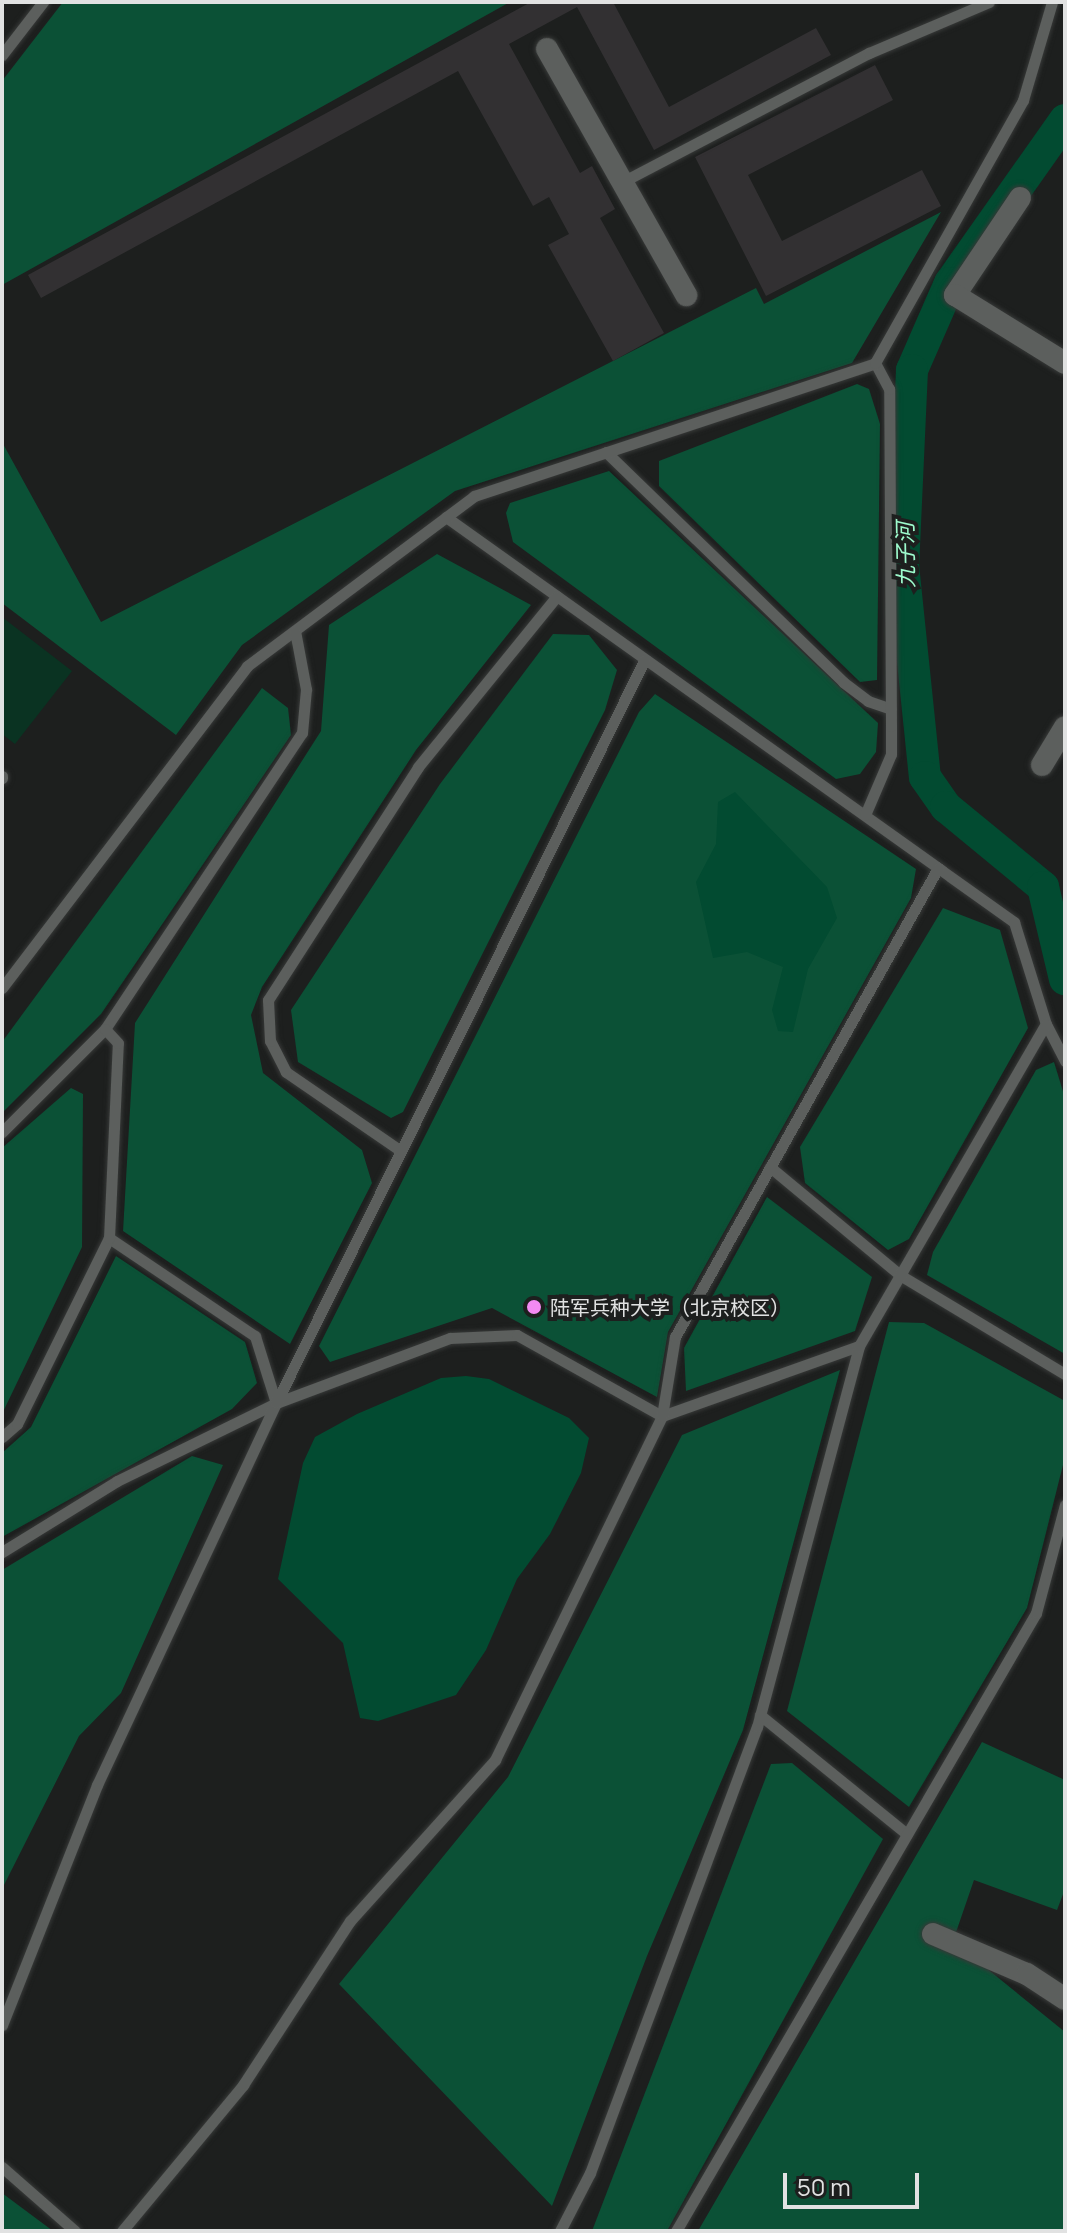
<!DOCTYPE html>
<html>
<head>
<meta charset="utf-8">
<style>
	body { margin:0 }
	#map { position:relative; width:1067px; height:2233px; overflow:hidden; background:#1d1f1e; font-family:Manrope,"Noto Sans SC",sans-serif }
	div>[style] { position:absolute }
	.green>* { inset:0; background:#0a3322 }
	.forest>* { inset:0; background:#0b5136 }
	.water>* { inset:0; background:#024b31 }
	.river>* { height:32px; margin:-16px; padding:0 16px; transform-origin:16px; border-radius:16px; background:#024b31 }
	.building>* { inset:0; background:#323032 }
	.roads { filter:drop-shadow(0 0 2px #373938) drop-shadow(0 0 2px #373938) }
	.lane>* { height:11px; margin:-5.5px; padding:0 5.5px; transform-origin:5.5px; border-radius:5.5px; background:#5c5f5d }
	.street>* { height:22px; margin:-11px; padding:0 11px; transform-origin:11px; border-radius:11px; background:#5c5f5d }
	.dots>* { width:22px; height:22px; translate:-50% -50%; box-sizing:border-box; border:4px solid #1d1f1e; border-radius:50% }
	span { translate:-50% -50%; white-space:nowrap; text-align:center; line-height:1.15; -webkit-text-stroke:8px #1d1f1e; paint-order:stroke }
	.poi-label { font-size:20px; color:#e1e2e2 }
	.left { translate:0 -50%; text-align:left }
	.water-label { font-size:22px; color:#9efbcd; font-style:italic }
	.frame { position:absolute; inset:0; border:4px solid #e1e2e2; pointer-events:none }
	.scale { position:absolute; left:783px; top:2173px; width:136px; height:36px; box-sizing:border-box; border:4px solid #e1e2e2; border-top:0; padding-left:10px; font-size:24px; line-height:28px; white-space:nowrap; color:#e1e2e2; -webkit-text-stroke:6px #1d1f1e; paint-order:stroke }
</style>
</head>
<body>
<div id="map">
	<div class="green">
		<div style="clip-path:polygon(2px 617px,72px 671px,15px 744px,2px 734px)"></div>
	</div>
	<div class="forest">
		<div style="clip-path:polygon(63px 2px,510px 2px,2px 285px,2px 81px)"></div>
		<div style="clip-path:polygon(941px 212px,852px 363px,455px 491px,242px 645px,176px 735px,2px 603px,2px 442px,101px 622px,756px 288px,764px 304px)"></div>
		<div style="clip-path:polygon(857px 384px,869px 389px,880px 424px,877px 680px,860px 682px,659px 486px,659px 461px)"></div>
		<div style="clip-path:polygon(609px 471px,878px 723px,876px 752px,860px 774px,836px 779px,513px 542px,506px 513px,510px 503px)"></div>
		<div style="clip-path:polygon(437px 554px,531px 605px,416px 750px,262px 987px,251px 1015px,263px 1073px,362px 1150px,372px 1183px,290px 1344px,123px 1231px,135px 1023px,321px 731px,329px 625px)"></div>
		<div style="clip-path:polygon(553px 634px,589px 635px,617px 670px,605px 710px,403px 1112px,391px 1118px,298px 1062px,291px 1010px,440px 784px)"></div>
		<div style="clip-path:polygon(262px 688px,288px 708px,291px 735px,101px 1014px,2px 1113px,2px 1042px)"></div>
		<div style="clip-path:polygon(655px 694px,916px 869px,911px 898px,668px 1332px,657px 1397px,492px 1308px,330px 1362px,319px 1346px,639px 712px)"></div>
		<div style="clip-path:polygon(943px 908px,1000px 930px,1028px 1028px,909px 1239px,888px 1250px,805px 1183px,800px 1147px)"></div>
		<div style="clip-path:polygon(1054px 1062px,1065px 1098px,1065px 1354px,927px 1275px,933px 1252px,1036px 1070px)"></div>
		<div style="clip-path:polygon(71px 1088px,83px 1094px,82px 1247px,2px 1414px,2px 1148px)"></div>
		<div style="clip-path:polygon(767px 1197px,872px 1277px,855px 1331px,686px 1391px,684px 1348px)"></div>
		<div style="clip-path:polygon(116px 1256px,245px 1342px,257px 1383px,232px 1409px,2px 1537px,2px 1453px,31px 1427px)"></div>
		<div style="clip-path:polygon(889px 1322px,924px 1323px,1065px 1401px,1065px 1457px,1027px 1608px,909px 1807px,787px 1711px)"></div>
		<div style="clip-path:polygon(840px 1370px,743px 1730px,647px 1956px,552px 2206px,339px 1984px,508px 1777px,682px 1435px)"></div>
		<div style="clip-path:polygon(192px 1456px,223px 1465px,121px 1693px,79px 1736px,2px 1889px,2px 1570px)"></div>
		<div style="clip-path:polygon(982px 1742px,1065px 1780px,1065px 1889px,1057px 1910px,974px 1880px,953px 1941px,1065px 2032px,1065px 2231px,698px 2231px)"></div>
		<div style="clip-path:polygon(792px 1763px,883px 1839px,667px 2231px,592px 2231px,771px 1764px)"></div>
		<div style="clip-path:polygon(2px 2193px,53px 2231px,2px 2231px)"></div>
	</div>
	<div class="water">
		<div style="clip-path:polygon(735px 792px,827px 887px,837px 918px,808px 969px,793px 1032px,778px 1031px,772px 1010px,783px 967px,747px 952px,713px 958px,696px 882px,716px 844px,718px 802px)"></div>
		<div style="clip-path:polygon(466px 1376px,489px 1379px,569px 1418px,589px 1438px,581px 1473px,550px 1534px,517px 1579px,486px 1650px,456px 1695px,378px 1721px,360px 1718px,343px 1643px,278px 1579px,303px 1463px,315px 1437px,357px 1414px,441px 1378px)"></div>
	</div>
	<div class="river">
		<div style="left:1065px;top:120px;width:199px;rotate:125.2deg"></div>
		<div style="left:950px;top:283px;width:95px;rotate:113.6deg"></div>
		<div style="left:912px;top:370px;width:195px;rotate:92.6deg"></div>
		<div style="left:903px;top:565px;width:213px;rotate:84.1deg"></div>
		<div style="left:925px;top:777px;width:37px;rotate:55deg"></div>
		<div style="left:946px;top:807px;width:126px;rotate:39.5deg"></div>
		<div style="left:1043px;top:887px;width:95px;rotate:76.6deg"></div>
	</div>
	<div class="building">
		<div style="clip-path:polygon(531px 2px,613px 2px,669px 107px,816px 28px,831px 55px,654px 150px,577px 7px,509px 44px,580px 173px,592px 166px,615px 209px,600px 218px,664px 333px,613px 361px,548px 245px,569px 234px,549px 197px,533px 206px,458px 71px,41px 298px,28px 275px)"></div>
		<div style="clip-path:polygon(875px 65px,893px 100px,748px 175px,782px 241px,922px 170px,941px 206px,766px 296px,695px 157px)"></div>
	</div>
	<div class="roads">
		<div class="lane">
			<div style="left:2px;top:55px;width:67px;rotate:-52.3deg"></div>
			<div style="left:622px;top:182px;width:279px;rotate:-27.6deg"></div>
			<div style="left:869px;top:53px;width:130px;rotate:-23deg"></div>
			<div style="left:606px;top:452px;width:330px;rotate:44.1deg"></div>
			<div style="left:843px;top:682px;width:31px;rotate:37deg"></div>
			<div style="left:868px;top:701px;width:24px;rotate:19deg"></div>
			<div style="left:446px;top:517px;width:698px;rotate:35.49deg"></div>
			<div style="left:1014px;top:922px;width:107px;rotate:72.6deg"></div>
			<div style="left:1046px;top:1024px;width:42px;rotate:62.8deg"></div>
			<div style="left:2px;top:776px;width:2px;rotate:90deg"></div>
			<div style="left:865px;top:815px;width:66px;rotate:-66.9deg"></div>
			<div style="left:891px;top:754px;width:28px;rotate:-90deg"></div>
			<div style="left:891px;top:726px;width:337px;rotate:-90.3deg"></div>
			<div style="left:889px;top:389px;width:30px;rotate:-118deg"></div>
			<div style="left:2px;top:988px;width:405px;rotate:-52.7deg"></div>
			<div style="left:247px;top:666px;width:284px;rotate:-36.8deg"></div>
			<div style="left:474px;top:496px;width:422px;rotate:-18.3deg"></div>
			<div style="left:875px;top:363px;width:302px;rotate:-60.6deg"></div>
			<div style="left:1023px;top:100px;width:102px;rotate:-73.5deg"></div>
			<div style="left:2px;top:1132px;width:146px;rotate:-45deg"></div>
			<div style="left:105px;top:1029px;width:356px;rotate:-56.4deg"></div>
			<div style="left:302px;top:733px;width:44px;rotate:-84.8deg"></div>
			<div style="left:306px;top:689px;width:59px;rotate:-100.7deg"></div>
			<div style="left:401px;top:1151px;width:140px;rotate:-145.5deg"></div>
			<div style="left:286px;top:1072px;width:35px;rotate:-117deg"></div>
			<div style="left:270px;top:1041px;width:41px;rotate:-92.8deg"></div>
			<div style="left:268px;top:1000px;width:277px;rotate:-57.2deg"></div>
			<div style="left:418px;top:767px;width:220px;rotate:-50.9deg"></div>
			<div style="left:770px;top:1167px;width:169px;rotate:39.7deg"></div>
			<div style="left:900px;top:1275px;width:192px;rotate:31deg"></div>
			<div style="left:109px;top:1238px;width:176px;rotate:33.9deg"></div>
			<div style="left:255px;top:1336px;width:70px;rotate:72.6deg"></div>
			<div style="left:2px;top:1437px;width:20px;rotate:-41deg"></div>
			<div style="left:17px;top:1424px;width:208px;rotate:-63.7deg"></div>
			<div style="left:109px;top:1238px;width:195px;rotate:-87.4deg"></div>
			<div style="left:118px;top:1043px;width:19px;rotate:-133deg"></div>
			<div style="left:2px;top:1552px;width:135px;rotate:-31.7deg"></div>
			<div style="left:117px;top:1481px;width:177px;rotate:-26.1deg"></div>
			<div style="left:276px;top:1403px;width:186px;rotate:-20.5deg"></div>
			<div style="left:450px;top:1338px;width:67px;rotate:-2.6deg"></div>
			<div style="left:517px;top:1335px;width:166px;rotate:29.2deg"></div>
			<div style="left:662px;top:1416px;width:209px;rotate:-19.6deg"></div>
			<div style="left:760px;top:1715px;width:189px;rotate:39deg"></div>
			<div style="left:2px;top:2025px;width:258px;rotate:-68.4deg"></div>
			<div style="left:97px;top:1785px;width:422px;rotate:-64.9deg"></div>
			<div style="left:276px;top:1403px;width:830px;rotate:-63.62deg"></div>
			<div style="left:2px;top:2167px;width:97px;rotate:41.2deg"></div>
			<div style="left:122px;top:2231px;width:190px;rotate:-50.3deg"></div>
			<div style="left:243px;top:2085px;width:196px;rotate:-56.9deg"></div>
			<div style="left:350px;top:1921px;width:217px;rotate:-48deg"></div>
			<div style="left:495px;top:1760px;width:382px;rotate:-64.1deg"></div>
			<div style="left:662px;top:1416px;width:80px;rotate:-80.7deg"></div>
			<div style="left:675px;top:1337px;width:538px;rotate:-60.72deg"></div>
			<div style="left:560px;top:2231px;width:65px;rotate:-62.7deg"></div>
			<div style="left:590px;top:2173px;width:476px;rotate:-69.5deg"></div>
			<div style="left:757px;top:1727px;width:394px;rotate:-75deg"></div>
			<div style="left:859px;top:1346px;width:372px;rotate:-59.9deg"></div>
			<div style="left:676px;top:2231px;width:715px;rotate:-59.78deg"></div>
			<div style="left:1036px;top:1613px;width:112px;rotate:-75deg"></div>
		</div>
		<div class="street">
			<div style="left:547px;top:49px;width:283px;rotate:60.5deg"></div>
			<div style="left:1020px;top:198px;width:117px;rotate:123.8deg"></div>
			<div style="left:955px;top:295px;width:129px;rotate:31.7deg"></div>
			<div style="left:1042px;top:765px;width:44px;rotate:-58.8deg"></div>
			<div style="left:933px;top:1934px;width:102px;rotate:23.1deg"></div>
			<div style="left:1027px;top:1974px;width:45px;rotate:33.3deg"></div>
		</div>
	</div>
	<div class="dots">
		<div style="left:534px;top:1307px;background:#f38af2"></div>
	</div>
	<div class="poi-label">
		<span class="left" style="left:550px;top:1307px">陆军兵种大学（北京校区）</span>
	</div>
	<div class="water-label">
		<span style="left:906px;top:555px;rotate:-91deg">九子河</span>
	</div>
	<div class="frame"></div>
	<div class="scale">50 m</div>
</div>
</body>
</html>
